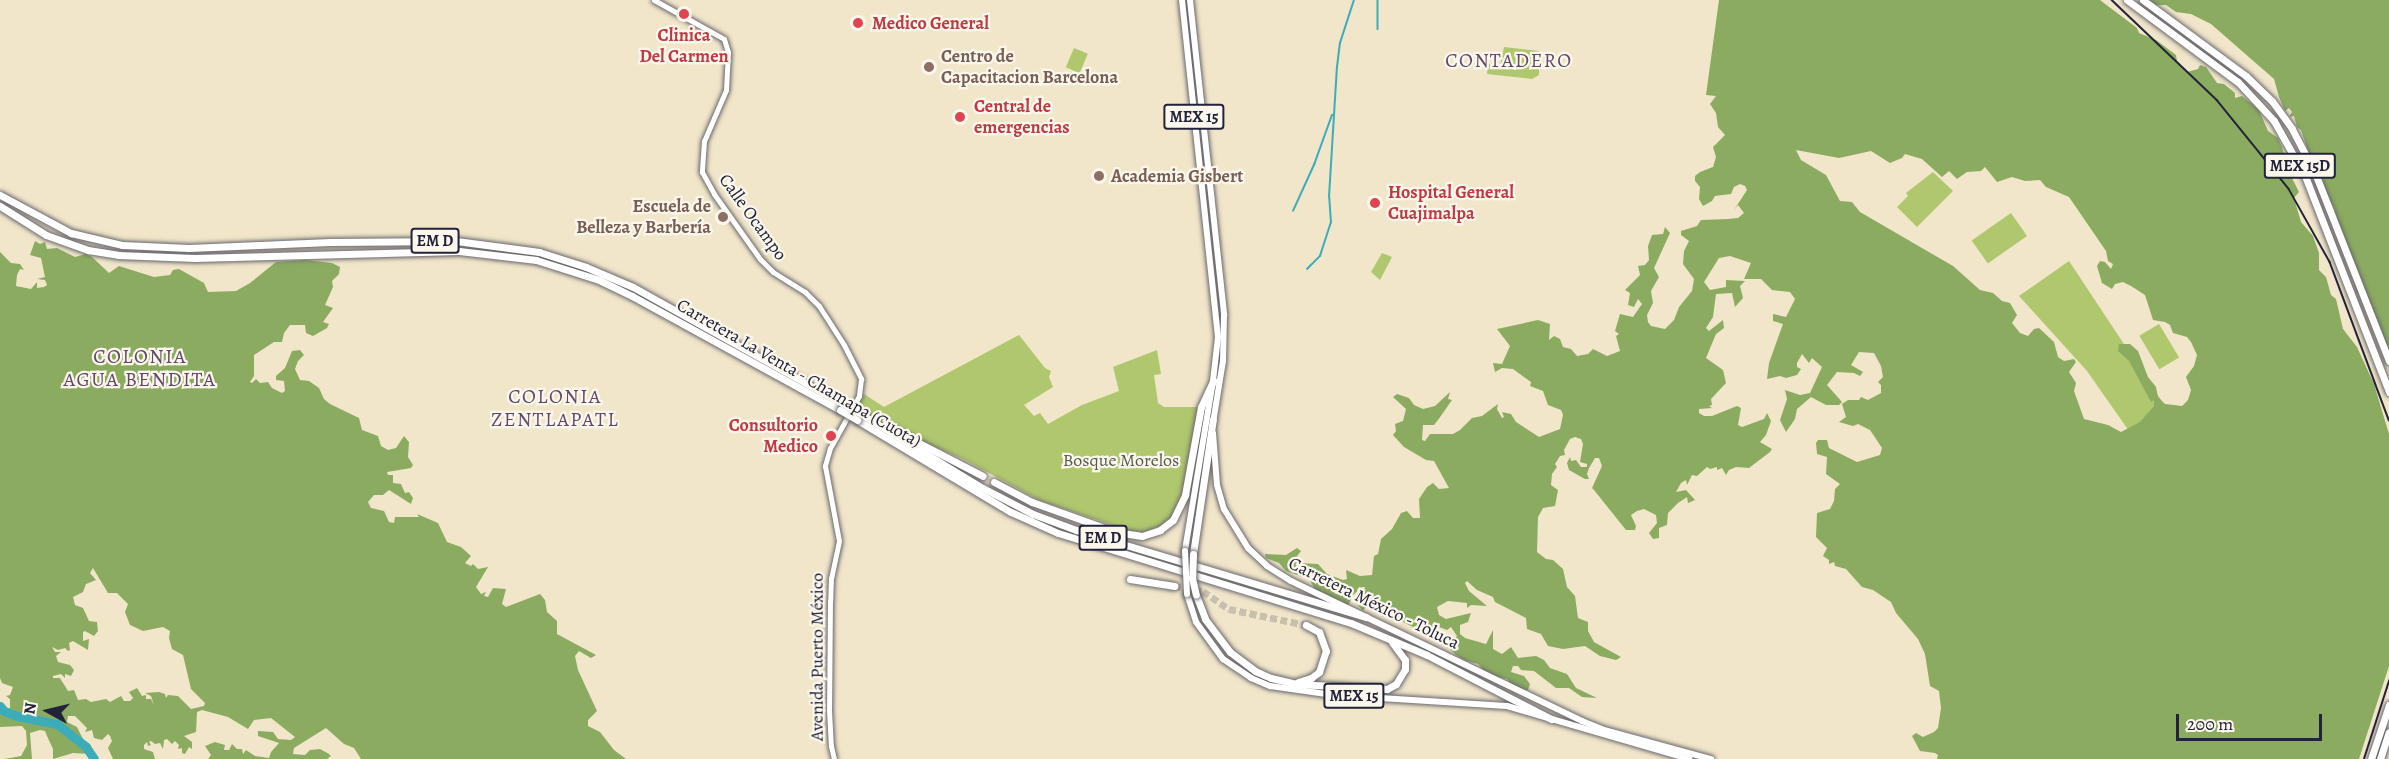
<!DOCTYPE html>
<html>
<head>
<meta charset="utf-8">
<style>
	body { margin:0 }
	#map { position:relative; width:2389px; height:759px; overflow:hidden; background:#f1e6ca; font-family:Alegreya,serif }
	div>[style] { position:absolute }
	.green>* { inset:0; background:#afc76d; transform-origin:0 0 }
	.forest>* { inset:0; background:#8bac60 }
	.stream>* { height:1.5px; margin:-0.75px; padding:0 0.75px; transform-origin:0.75px; border-radius:0.75px; background:#3dacb9 }
	.river>* { height:9px; margin:-4.5px; padding:0 4.5px; transform-origin:4.5px; border-radius:4.5px; background:#3dacb9 }
	.highway-tunnel>* { height:7px; margin-top:-3.5px; transform-origin:0; background:repeating-linear-gradient(90deg,#c8bfad 0 7px,transparent 0 10.5px) }
	.roads { filter:drop-shadow(0 0 2px #6a676d) drop-shadow(0 0 2px #6a676d) }
	.secondary>* { height:5px; margin:-2.5px; padding:0 2.5px; transform-origin:2.5px; border-radius:2.5px; background:#fff }
	.primary>* { height:6px; margin:-3px; padding:0 3px; transform-origin:3px; border-radius:3px; background:#fff }
	.highway>* { height:7px; margin:-3.5px; padding:0 3.5px; transform-origin:3.5px; border-radius:3.5px; background:#fff }
	.rail>* { height:1.5px; margin:-0.75px; padding:0 0.75px; transform-origin:0.75px; border-radius:0.75px; background:#22223b }
	.bridges { filter:drop-shadow(0 0 2px #6a676d) drop-shadow(0 0 2px #6a676d) }
	.primary-bridge>* { height:6px; margin:-3px; padding:0 3px; transform-origin:3px; border-radius:3px; background:#fff }
	.highway-bridge>* { height:7px; margin:-3.5px; padding:0 3.5px; transform-origin:3.5px; border-radius:3.5px; background:#fff }
	.dots>* { width:16px; height:16px; translate:-50% -50%; box-sizing:border-box; border:3px solid #fbf7ec; border-radius:50% }
	span { translate:-50% -50%; white-space:nowrap; text-align:center; line-height:1.15; -webkit-text-stroke:4.5px #fbf7ec; paint-order:stroke }
	.shield-label span { padding:2px 4px; background:#fbf7ec; border:2px solid; border-radius:4px; -webkit-text-stroke-width:0 }
	.shield-label { font-size:16px; color:#22223b; font-weight:700 }
	.health-label { font-size:18px; color:#be3a42; font-weight:700 }
	.left { translate:0 -50%; text-align:left }
	.right { translate:-100% -50%; text-align:right }
	.education-label { font-size:18px; color:#785e54; font-weight:700 }
	.street-label { font-size:18px; color:#22223b }
	.park-label { font-size:18px; color:#535c4c }
	.neighbourhood-label { font-size:20px; color:#624867; letter-spacing:1.5px }
	.north { position:absolute; left:18px; top:681px; width:60px; height:60px; -webkit-text-stroke:4px #fbf7ec; paint-order:stroke; rotate:278deg; font-size:16px; font-weight:700; line-height:24px; text-align:center; color:#22223b }
	.north::after { content:''; display:block; margin:auto; width:21px; height:27px; background:#22223b; clip-path:polygon(50% 0,100% 100%,50% 72%,0 100%) }
	.scale { position:absolute; left:2176px; top:714px; width:146px; height:27px; box-sizing:border-box; border:3px solid #22223b; border-top:0; padding-left:8px; font-size:18px; line-height:21px; white-space:nowrap; color:#22223b; -webkit-text-stroke:4px #fbf7ec; paint-order:stroke }
</style>
</head>
<body>
<div id="map">
	<div class="green">
		<div style="clip-path:polygon(1504px 47px,1539px 51px,1539px 75px,1532px 79px,1487px 74px,1488px 64px,1500px 66px)"></div>
		<div style="left:1074px;top:48px;width:15px;height:21px;rotate:23deg"></div>
		<div style="clip-path:polygon(1933px 172px,1953px 191px,1917px 227px,1897px 207px,1908px 196px,1906px 193px)"></div>
		<div style="left:2011px;top:213px;width:28px;height:48px;rotate:55deg"></div>
		<div style="clip-path:polygon(1382px 253px,1392px 257px,1380px 280px,1371px 272px)"></div>
		<div style="clip-path:polygon(2069px 261px,2167px 409px,2129px 431px,2087px 371px,2019px 296px)"></div>
		<div style="left:2159px;top:324px;width:39px;height:23px;rotate:59deg"></div>
		<div style="clip-path:polygon(1019px 335px,1045px 368px,1051px 371px,1049px 377px,1053px 387px,1024px 405px,1034px 416px,1040px 413px,1048px 424px,1082px 405px,1119px 391px,1113px 367px,1157px 350px,1161px 374px,1154px 375px,1158px 403px,1164px 407px,1201px 407px,1183px 497px,1173px 517px,1165px 524px,1145px 532px,1131px 531px,1041px 501px,963px 459px,886px 426px,856px 408px,864px 394px,884px 407px)"></div>
	</div>
	<div class="forest">
		<div style="clip-path:polygon(evenodd,1719px 0,2100px 0,2137px 28px,2139px 33px,2156px 40px,2176px 55px,2177px 61px,2187px 72px,2198px 69px,2200px 65px,2206px 67px,2217px 83px,2224px 84px,2235px 93px,2235px 98px,2242px 96px,2259px 110px,2268px 131px,2278px 138px,2282px 147px,2288px 170px,2299px 192px,2294px 198px,2301px 222px,2313px 236px,2319px 253px,2319px 270px,2326px 277px,2331px 295px,2336px 299px,2343px 329px,2357px 347px,2374px 384px,2389px 434px,2389px 666px,2359px 759px,1937px 759px,1938px 755px,1935px 753px,1920px 751px,1912px 736px,1916px 733px,1923px 737px,1934px 732px,1938px 728px,1941px 708px,1939px 691px,1930px 686px,1925px 654px,1918px 639px,1896px 613px,1891px 602px,1873px 590px,1862px 587px,1846px 569px,1835px 566px,1834px 562px,1829px 564px,1829px 560px,1823px 556px,1827px 548px,1816px 537px,1817px 513px,1830px 509px,1834px 501px,1835px 489px,1840px 484px,1826px 474px,1827px 457px,1817px 454px,1816px 443px,1818px 440px,1827px 440px,1829px 448px,1857px 462px,1880px 455px,1882px 448px,1870px 430px,1858px 424px,1853px 426px,1839px 422px,1846px 417px,1842px 404px,1848px 400px,1859px 400px,1861px 397px,1868px 400px,1881px 393px,1881px 385px,1878px 382px,1883px 377px,1881px 366px,1874px 353px,1859px 352px,1851px 365px,1863px 372px,1860px 376px,1854px 373px,1837px 372px,1827px 385px,1842px 402px,1839px 405px,1826px 405px,1811px 397px,1797px 409px,1795px 419px,1786px 432px,1780px 420px,1787px 399px,1785px 390px,1800px 395px,1810px 393px,1822px 367px,1812px 358px,1809px 363px,1802px 354px,1797px 363px,1797px 367px,1801px 369px,1797px 375px,1786px 378px,1780px 376px,1767px 379px,1769px 363px,1783px 324px,1773px 321px,1773px 314px,1786px 317px,1795px 299px,1790px 292px,1772px 290px,1761px 279px,1744px 279px,1751px 263px,1730px 256px,1719px 258px,1704px 282px,1710px 290px,1726px 287px,1726px 280px,1745px 281px,1740px 286px,1743px 298px,1735px 307px,1732px 293px,1716px 294px,1713px 317px,1706px 328px,1709px 331px,1723px 320px,1724px 328px,1716px 334px,1706px 358px,1723px 370px,1726px 383px,1711px 399px,1712px 405px,1709px 406px,1712px 408px,1699px 409px,1699px 413px,1704px 416px,1712px 416px,1737px 406px,1741px 408px,1738px 425px,1742px 427px,1764px 419px,1767px 413px,1771px 421px,1766px 435px,1760px 442px,1772px 449px,1770px 452px,1749px 468px,1736px 467px,1729px 470px,1726px 475px,1722px 468px,1717px 470px,1717px 467px,1710px 469px,1707px 467px,1697px 476px,1692px 475px,1687px 485px,1686px 480px,1681px 483px,1676px 492px,1686px 490px,1695px 500px,1688px 503px,1687px 497px,1678px 503px,1668px 513px,1667px 525px,1659px 528px,1659px 538px,1653px 539px,1649px 533px,1657px 523px,1656px 515px,1644px 509px,1637px 511px,1631px 515px,1636px 526px,1635px 530px,1626px 530px,1594px 490px,1592px 488px,1602px 466px,1599px 458px,1595px 458px,1589px 468px,1587px 474px,1589px 479px,1585px 479px,1569px 470px,1567px 463px,1570px 457px,1571px 461px,1576px 460px,1581px 467px,1587px 467px,1587px 464px,1580px 462px,1583px 444px,1581px 439px,1575px 437px,1570px 439px,1564px 450px,1565px 455px,1560px 456px,1555px 464px,1557px 467px,1552px 474px,1551px 485px,1558px 490px,1555px 506px,1543px 508px,1538px 517px,1537px 552px,1546px 559px,1553px 560px,1563px 569px,1567px 587px,1575px 596px,1578px 618px,1588px 622px,1588px 631px,1594px 642px,1621px 657px,1616px 660px,1600px 656px,1585px 646px,1563px 649px,1548px 646px,1541px 634px,1527px 629px,1526px 618px,1495px 602px,1493px 597px,1477px 590px,1467px 581px,1465px 583px,1469px 591px,1487px 606px,1471px 605px,1467px 608px,1467px 603px,1448px 601px,1437px 607px,1439px 615px,1446px 619px,1471px 613px,1468px 622px,1460px 625px,1460px 634px,1465px 638px,1486px 644px,1493px 630px,1493px 649px,1502px 654px,1511px 647px,1518px 658px,1536px 656px,1544px 660px,1550px 668px,1567px 674px,1576px 688px,1597px 698px,1582px 697px,1569px 688px,1556px 688px,1534px 671px,1521px 670px,1518px 666px,1513px 666px,1511px 672px,1524px 676px,1530px 684px,1528px 690px,1515px 689px,1507px 679px,1488px 675px,1478px 664px,1464px 660px,1456px 655px,1448px 647px,1457px 636px,1451px 627px,1447px 630px,1439px 627px,1436px 632px,1432px 632px,1426px 624px,1419px 630px,1397px 619px,1382px 616px,1378px 608px,1365px 608px,1363px 611px,1355px 602px,1355px 598px,1361px 602px,1365px 587px,1362px 587px,1353px 595px,1348px 606px,1315px 589px,1309px 579px,1286px 571px,1279px 563px,1266px 558px,1265px 554px,1286px 555px,1297px 548px,1301px 551px,1294px 560px,1299px 563px,1318px 564px,1327px 574px,1343px 580px,1347px 579px,1346px 570px,1360px 576px,1372px 575px,1374px 556px,1378px 554px,1381px 539px,1392px 529px,1401px 513px,1407px 511px,1413px 518px,1420px 518px,1419px 499px,1427px 487px,1433px 483px,1439px 489px,1449px 488px,1434px 461px,1426px 460px,1404px 447px,1393px 435px,1396px 431px,1395px 424px,1403px 421px,1406px 409px,1393px 397px,1397px 394px,1409px 398px,1414px 405px,1423px 409px,1435px 406px,1450px 392px,1448px 399px,1452px 400px,1438px 420px,1434px 425px,1423px 425px,1422px 440px,1425px 441px,1430px 434px,1453px 434px,1460px 430px,1472px 418px,1482px 416px,1498px 404px,1497px 409px,1502px 418px,1504px 417px,1502px 412px,1511px 414px,1516px 422px,1539px 437px,1560px 429px,1563px 415px,1561px 410px,1548px 405px,1543px 391px,1530px 386px,1531px 382px,1513px 369px,1502px 368px,1495px 372px,1493px 363px,1502px 364px,1510px 346px,1497px 329px,1538px 320px,1550px 324px,1549px 340px,1554px 336px,1560px 339px,1563px 347px,1571px 349px,1577px 356px,1588px 354px,1593px 349px,1607px 356px,1620px 351px,1616px 336px,1619px 334px,1615px 331px,1620px 314px,1633px 317px,1642px 304px,1638px 299px,1634px 307px,1628px 305px,1630px 293px,1625px 290px,1640px 275px,1638px 266px,1645px 265px,1649px 260px,1648px 246px,1652px 235px,1663px 234px,1665px 227px,1670px 233px,1654px 268px,1659px 277px,1651px 291px,1653px 303px,1647px 315px,1648px 322px,1651px 326px,1665px 329px,1674px 320px,1679px 307px,1692px 291px,1694px 279px,1683px 264px,1684px 251px,1689px 241px,1681px 235px,1681px 231px,1697px 226px,1701px 220px,1728px 219px,1738px 218px,1744px 213px,1738px 205px,1734px 210px,1747px 190px,1745px 186px,1740px 184px,1734px 187px,1731px 194px,1715px 196px,1712px 201px,1703px 206px,1699px 199px,1700px 187px,1695px 181px,1695px 176px,1700px 172px,1713px 167px,1716px 157px,1713px 147px,1725px 135px,1718px 127px,1716px 113px,1710px 104px,1716px 96px,1706px 95px,1719px 0,1796px 150px,1839px 158px,1871px 151px,1890px 163px,1902px 158px,1905px 154px,1922px 159px,1942px 177px,1949px 171px,1957px 179px,1967px 172px,1981px 171px,1985px 167px,1997px 182px,2012px 177px,2025px 181px,2040px 180px,2046px 187px,2069px 197px,2106px 251px,2108px 261px,2113px 264px,2111px 269px,2105px 262px,2100px 261px,2097px 266px,2102px 283px,2112px 289px,2115px 284px,2123px 282px,2131px 286px,2145px 295px,2153px 320px,2165px 322px,2170px 325px,2173px 333px,2187px 337px,2191px 342px,2197px 355px,2194px 366px,2186px 377px,2191px 390px,2188px 400px,2182px 406px,2165px 404px,2158px 397px,2156px 387px,2148px 377px,2138px 351px,2130px 344px,2119px 344px,2118px 351px,2129px 361px,2151px 402px,2154px 400px,2154px 406px,2140px 422px,2121px 432px,2108px 425px,2084px 419px,2074px 391px,2076px 383px,2069px 372px,2076px 362px,2074px 359px,2064px 361px,2058px 357px,2054px 342px,2039px 328px,2034px 329px,2028px 336px,2020px 333px,2012px 323px,2017px 315px,2010px 303px,2002px 301px,1993px 293px,1980px 290px,1953px 266px,1860px 212px,1852px 202px,1840px 201px,1826px 175px,1801px 160px,1796px 150px)"></div>
		<div style="clip-path:polygon(2148px 0,2389px 0,2389px 352px,2362px 296px,2357px 293px,2334px 208px,2315px 171px,2301px 130px,2297px 127px,2294px 116px,2289px 117px,2292px 112px,2289px 108px,2285px 111px,2279px 97px,2274px 79px,2211px 24px,2191px 14px,2176px 12px,2166px 5px,2156px 5px)"></div>
		<div style="clip-path:polygon(evenodd,35px 241px,40px 244px,45px 242px,47px 249px,57px 248px,75px 257px,86px 254px,92px 257px,109px 273px,119px 266px,154px 277px,170px 275px,173px 270px,179px 269px,204px 283px,208px 292px,236px 291px,250px 283px,276px 262px,306px 260px,332px 263px,340px 267px,339px 274px,332px 281px,333px 287px,325px 305px,333px 308px,323px 322px,329px 324px,327px 328px,313px 336px,306px 333px,305px 325px,290px 325px,284px 333px,282px 342px,274px 342px,254px 355px,254px 376px,250px 382px,252px 383px,256px 379px,260px 383px,268px 382px,272px 388px,282px 393px,285px 391px,284px 381px,276px 380px,276px 376px,285px 368px,292px 351px,300px 350px,304px 355px,298px 361px,295px 369px,300px 380px,309px 381px,319px 388px,324px 399px,330px 404px,359px 418px,362px 430px,378px 436px,381px 446px,388px 450px,396px 448px,404px 436px,409px 442px,408px 457px,413px 465px,411px 468px,387px 472px,388px 475px,393px 475px,393px 483px,401px 484px,405px 493px,409px 492px,413px 498px,411px 504px,389px 490px,383px 495px,374px 495px,368px 502px,371px 508px,384px 511px,389px 522px,394px 523px,395px 517px,419px 517px,417px 514px,438px 523px,447px 542px,461px 547px,471px 556px,465px 563px,471px 566px,473px 564px,478px 569px,488px 567px,476px 587px,481px 594px,486px 592px,484px 596px,488px 597px,493px 588px,506px 589px,502px 604px,506px 607px,540px 594px,545px 600px,547px 612px,557px 621px,557px 634px,596px 655px,591px 658px,579px 651px,575px 656px,578px 670px,597px 711px,588px 720px,588px 726px,600px 732px,614px 750px,626px 759px,361px 759px,354px 748px,344px 744px,326px 728px,294px 748px,293px 754px,305px 755px,310px 750px,320px 749px,329px 754px,331px 756px,327px 759px,208px 759px,211px 755px,205px 746px,215px 742px,225px 745px,224px 750px,229px 750px,232px 744px,237px 749px,242px 749px,243px 754px,246px 750px,255px 756px,269px 758px,271px 752px,279px 743px,258px 736px,258px 731px,273px 732px,278px 739px,291px 740px,295px 737px,271px 718px,254px 720px,248px 729px,228px 717px,202px 710px,197px 712px,196px 732px,184px 736px,192px 742px,192px 749px,189px 747px,185px 754px,182px 753px,182px 748px,178px 749px,179px 745px,175px 741px,172px 744px,167px 739px,164px 740px,163px 749px,160px 743px,155px 744px,151px 741px,149px 742px,151px 745px,148px 746px,147px 742px,144px 745px,144px 749px,153px 752px,155px 759px,113px 759px,108px 748px,112px 741px,110px 736px,108px 734px,102px 740px,94px 738px,92px 730px,85px 732px,87px 728px,75px 716px,68px 716px,67px 722px,77px 727px,84px 741px,83px 750px,91px 754px,73px 753px,53px 759px,53px 749px,47px 736px,45px 731px,40px 730px,30px 733px,32px 759px,4px 759px,21px 756px,27px 745px,26px 731px,22px 726px,0 727px,0 707px,2px 710px,10px 708px,10px 699px,6px 696px,10px 695px,13px 687px,2px 683px,0 678px,0 252px,11px 263px,20px 264px,24px 270px,20px 269px,17px 275px,16px 286px,31px 289px,37px 282px,37px 288px,44px 287px,47px 285px,45px 280px,37px 279px,45px 277px,41px 258px,30px 255px,35px 241px,93px 568px,108px 593px,117px 593px,128px 604px,125px 612px,130px 625px,143px 631px,163px 627px,170px 631px,169px 638px,172px 649px,183px 655px,191px 689px,205px 703px,204px 706px,191px 709px,178px 696px,168px 695px,166px 698px,165px 694px,159px 692px,145px 693px,151px 696px,154px 705px,151px 699px,146px 699px,146px 695px,142px 696px,137px 688px,129px 692px,133px 698px,130px 701px,124px 701px,121px 696px,110px 702px,106px 699px,91px 702px,86px 699px,78px 700px,74px 690px,68px 691px,60px 678px,53px 678px,53px 676px,61px 674px,65px 678px,65px 674px,71px 676px,74px 670px,70px 665px,58px 662px,56px 656px,61px 652px,55px 652px,52px 647px,58px 650px,65px 648px,68px 651px,70px 650px,69px 643px,73px 641px,88px 650px,89px 639px,83px 641px,83px 632px,85px 631px,94px 636px,98px 631px,97px 622px,89px 621px,83px 608px,75px 605px,73px 597px,83px 592px,86px 584px,96px 580px,90px 573px,93px 568px)"></div>
	</div>
	<div class="stream">
		<div style="left:1378px;top:0;width:29px;rotate:90deg"></div>
		<div style="left:1293px;top:211px;width:51px;rotate:-65.5deg"></div>
		<div style="left:1314px;top:165px;width:53px;rotate:-70.2deg"></div>
		<div style="left:1307px;top:269px;width:18px;rotate:-45deg"></div>
		<div style="left:1320px;top:256px;width:35px;rotate:-72deg"></div>
		<div style="left:1331px;top:223px;width:26px;rotate:-94deg"></div>
		<div style="left:1329px;top:197px;width:130px;rotate:-86.5deg"></div>
		<div style="left:1337px;top:67px;width:24px;rotate:-83deg"></div>
		<div style="left:1340px;top:43px;width:45px;rotate:-72deg"></div>
	</div>
	<div class="river">
		<div style="left:0;top:706px;width:6px;rotate:51deg"></div>
		<div style="left:4px;top:711px;width:14px;rotate:21deg"></div>
		<div style="left:17px;top:716px;width:41px;rotate:11.3deg"></div>
		<div style="left:57px;top:724px;width:37px;rotate:38deg"></div>
		<div style="left:86px;top:747px;width:14px;rotate:56deg"></div>
	</div>
	<div class="highway-tunnel">
		<div style="left:1174px;top:586px;width:29px;rotate:10deg"></div>
		<div style="left:1203px;top:591px;width:32px;rotate:35deg"></div>
		<div style="left:1229px;top:609px;width:79px;rotate:11.7deg"></div>
	</div>
	<div class="roads">
		<div class="secondary">
			<div style="left:654px;top:0;width:80px;rotate:29.1deg"></div>
			<div style="left:724px;top:39px;width:14px;rotate:73deg"></div>
			<div style="left:728px;top:52px;width:38px;rotate:93deg"></div>
			<div style="left:726px;top:90px;width:56px;rotate:113.3deg"></div>
			<div style="left:704px;top:141px;width:31px;rotate:94deg"></div>
			<div style="left:702px;top:172px;width:25px;rotate:61deg"></div>
			<div style="left:714px;top:194px;width:80px;rotate:54.7deg"></div>
			<div style="left:760px;top:259px;width:18px;rotate:45deg"></div>
			<div style="left:773px;top:272px;width:38px;rotate:32deg"></div>
			<div style="left:805px;top:292px;width:20px;rotate:45deg"></div>
			<div style="left:819px;top:306px;width:46px;rotate:57.3deg"></div>
			<div style="left:844px;top:345px;width:38px;rotate:63deg"></div>
			<div style="left:861px;top:379px;width:17px;rotate:97deg"></div>
			<div style="left:859px;top:396px;width:60px;rotate:119.1deg"></div>
			<div style="left:830px;top:448px;width:19px;rotate:106deg"></div>
			<div style="left:825px;top:466px;width:76px;rotate:79.4deg"></div>
			<div style="left:839px;top:541px;width:38px;rotate:102deg"></div>
			<div style="left:831px;top:578px;width:23px;rotate:92deg"></div>
			<div style="left:830px;top:601px;width:109px;rotate:90.5deg"></div>
			<div style="left:829px;top:710px;width:36px;rotate:87deg"></div>
			<div style="left:831px;top:746px;width:13px;rotate:77deg"></div>
		</div>
		<div class="primary">
			<div style="left:1182px;top:0;width:339px;rotate:83.9deg"></div>
			<div style="left:1218px;top:337px;width:44px;rotate:96.5deg"></div>
			<div style="left:1213px;top:381px;width:172px;rotate:99.4deg"></div>
			<div style="left:1190px;top:0;width:317px;rotate:83.8deg"></div>
			<div style="left:1224px;top:315px;width:46px;rotate:91.2deg"></div>
			<div style="left:1223px;top:361px;width:63px;rotate:99.2deg"></div>
			<div style="left:1213px;top:433px;width:52px;rotate:85.6deg"></div>
			<div style="left:1217px;top:485px;width:25px;rotate:74deg"></div>
			<div style="left:1224px;top:509px;width:46px;rotate:58.4deg"></div>
			<div style="left:1248px;top:548px;width:26px;rotate:43deg"></div>
			<div style="left:1267px;top:566px;width:28px;rotate:32deg"></div>
			<div style="left:1291px;top:581px;width:323px;rotate:25.7deg"></div>
			<div style="left:1582px;top:721px;width:24px;rotate:22deg"></div>
			<div style="left:1604px;top:730px;width:111px;rotate:15.2deg"></div>
			<div style="left:1187px;top:594px;width:29px;rotate:72deg"></div>
			<div style="left:1196px;top:622px;width:46px;rotate:53.9deg"></div>
			<div style="left:1223px;top:659px;width:34px;rotate:34deg"></div>
			<div style="left:1251px;top:678px;width:21px;rotate:23deg"></div>
			<div style="left:1270px;top:686px;width:64px;rotate:8.1deg"></div>
			<div style="left:1333px;top:695px;width:174px;rotate:3.6deg"></div>
			<div style="left:1507px;top:706px;width:190px;rotate:16.2deg"></div>
		</div>
		<div class="highway">
			<div style="left:2127px;top:0;width:138px;rotate:36.5deg"></div>
			<div style="left:2238px;top:82px;width:53px;rotate:47.3deg"></div>
			<div style="left:2274px;top:121px;width:63px;rotate:60.6deg"></div>
			<div style="left:2305px;top:176px;width:232px;rotate:68.7deg"></div>
			<div style="left:2143px;top:0;width:128px;rotate:36.4deg"></div>
			<div style="left:2246px;top:76px;width:36px;rotate:44deg"></div>
			<div style="left:2272px;top:101px;width:34px;rotate:54deg"></div>
			<div style="left:2292px;top:129px;width:50px;rotate:62.4deg"></div>
			<div style="left:2315px;top:173px;width:202px;rotate:68.5deg"></div>
			<div style="left:0;top:195px;width:81px;rotate:28.2deg"></div>
			<div style="left:71px;top:233px;width:52px;rotate:13.2deg"></div>
			<div style="left:122px;top:245px;width:67px;rotate:2.6deg"></div>
			<div style="left:189px;top:248px;width:141px;rotate:-2.4deg"></div>
			<div style="left:330px;top:242px;width:126px;rotate:-0.5deg"></div>
			<div style="left:456px;top:241px;width:84px;rotate:7.5deg"></div>
			<div style="left:539px;top:252px;width:49px;rotate:17.7deg"></div>
			<div style="left:586px;top:267px;width:51px;rotate:23.1deg"></div>
			<div style="left:633px;top:287px;width:240px;rotate:29.1deg"></div>
			<div style="left:0;top:206px;width:54px;rotate:32.2deg"></div>
			<div style="left:46px;top:235px;width:45px;rotate:19.7deg"></div>
			<div style="left:88px;top:250px;width:30px;rotate:9deg"></div>
			<div style="left:118px;top:255px;width:77px;rotate:2.2deg"></div>
			<div style="left:195px;top:258px;width:264px;rotate:-1.5deg"></div>
			<div style="left:459px;top:251px;width:78px;rotate:6.7deg"></div>
			<div style="left:536px;top:260px;width:66px;rotate:17.6deg"></div>
			<div style="left:599px;top:280px;width:37px;rotate:26deg"></div>
			<div style="left:632px;top:296px;width:237px;rotate:28.7deg"></div>
			<div style="left:859px;top:413px;width:140px;rotate:31.3deg"></div>
			<div style="left:979px;top:486px;width:61px;rotate:27.4deg"></div>
			<div style="left:1033px;top:514px;width:46px;rotate:20.4deg"></div>
			<div style="left:1076px;top:530px;width:303px;rotate:16.7deg"></div>
			<div style="left:857px;top:420px;width:179px;rotate:30.9deg"></div>
			<div style="left:1011px;top:512px;width:51px;rotate:24.1deg"></div>
			<div style="left:1058px;top:533px;width:307px;rotate:17.1deg"></div>
			<div style="left:1351px;top:623px;width:82px;rotate:22.8deg"></div>
			<div style="left:1427px;top:655px;width:140px;rotate:27.3deg"></div>
			<div style="left:892px;top:429px;width:102px;rotate:27.3deg"></div>
			<div style="left:994px;top:482px;width:43px;rotate:27.8deg"></div>
			<div style="left:1032px;top:502px;width:89px;rotate:19.7deg"></div>
			<div style="left:1116px;top:532px;width:26px;rotate:9deg"></div>
			<div style="left:1142px;top:536px;width:19px;rotate:-18deg"></div>
			<div style="left:1160px;top:530px;width:16px;rotate:-38deg"></div>
			<div style="left:1173px;top:520px;width:28px;rotate:-64deg"></div>
			<div style="left:1185px;top:495px;width:89px;rotate:-79.7deg"></div>
			<div style="left:1201px;top:407px;width:29px;rotate:-65deg"></div>
			<div style="left:1193px;top:554px;width:136px;rotate:-81.6deg"></div>
			<div style="left:1130px;top:579px;width:45px;rotate:9deg"></div>
			<div style="left:1196px;top:595px;width:26px;rotate:69deg"></div>
			<div style="left:1205px;top:619px;width:41px;rotate:52.9deg"></div>
			<div style="left:1230px;top:652px;width:31px;rotate:37deg"></div>
			<div style="left:1255px;top:671px;width:17px;rotate:24deg"></div>
			<div style="left:1271px;top:678px;width:27px;rotate:13deg"></div>
			<div style="left:1297px;top:684px;width:90px;rotate:3.2deg"></div>
			<div style="left:1387px;top:689px;width:10px;rotate:-29deg"></div>
			<div style="left:1396px;top:684px;width:17px;rotate:-59deg"></div>
			<div style="left:1405px;top:669px;width:9px;rotate:-90deg"></div>
			<div style="left:1405px;top:660px;width:22px;rotate:-126deg"></div>
			<div style="left:1298px;top:682px;width:14px;rotate:-17deg"></div>
			<div style="left:1311px;top:678px;width:10px;rotate:-37deg"></div>
			<div style="left:1319px;top:672px;width:22px;rotate:-72deg"></div>
			<div style="left:1326px;top:651px;width:20px;rotate:-110deg"></div>
			<div style="left:1319px;top:632px;width:15px;rotate:-152deg"></div>
			<div style="left:2371px;top:759px;width:57px;rotate:-71.6deg"></div>
			<div style="left:2380px;top:759px;width:28px;rotate:-72deg"></div>
		</div>
	</div>
	<div class="rail">
		<div style="left:2112px;top:0;width:145px;rotate:43.6deg"></div>
		<div style="left:2217px;top:100px;width:114px;rotate:51deg"></div>
		<div style="left:2289px;top:189px;width:84px;rotate:60.7deg"></div>
		<div style="left:2330px;top:262px;width:169px;rotate:69.5deg"></div>
		<div style="left:2364px;top:759px;width:82px;rotate:-72.2deg"></div>
	</div>
	<div class="bridges">
		<div class="primary-bridge">
			<div style="left:1185px;top:551px;width:43px;rotate:87.3deg"></div>
		</div>
		<div class="highway-bridge">
			<div style="left:843px;top:404px;width:18px;rotate:29deg"></div>
			<div style="left:840px;top:410px;width:20px;rotate:30deg"></div>
			<div style="left:1193px;top:554px;width:24px;rotate:92deg"></div>
			<div style="left:1192px;top:578px;width:17px;rotate:77deg"></div>
		</div>
	</div>
	<div class="dots">
		<div style="left:684px;top:14px;background:#e0444e"></div>
		<div style="left:858px;top:23px;background:#e0444e"></div>
		<div style="left:929px;top:67px;background:#8d6e63"></div>
		<div style="left:960px;top:117px;background:#e0444e"></div>
		<div style="left:1099px;top:176px;background:#8d6e63"></div>
		<div style="left:1375px;top:203px;background:#e0444e"></div>
		<div style="left:723px;top:217px;background:#8d6e63"></div>
		<div style="left:831px;top:436px;background:#e0444e"></div>
	</div>
	<div class="shield-label">
		<span style="left:1194px;top:117px">MEX 15</span>
		<span style="left:2300px;top:166px">MEX 15D</span>
		<span style="left:435px;top:241px">EM D</span>
		<span style="left:1103px;top:538px">EM D</span>
		<span style="left:1354px;top:696px">MEX 15</span>
	</div>
	<div class="health-label">
		<span class="left" style="left:872px;top:23px">Medico General</span>
		<span style="left:684px;top:46px">Clinica<br>Del Carmen</span>
		<span class="left" style="left:974px;top:117px">Central de<br>emergencias</span>
		<span class="left" style="left:1388px;top:203px">Hospital General<br>Cuajimalpa</span>
		<span class="right" style="left:818px;top:436px">Consultorio<br>Medico</span>
	</div>
	<div class="education-label">
		<span class="left" style="left:941px;top:67px">Centro de<br>Capacitacion Barcelona</span>
		<span class="left" style="left:1111px;top:176px">Academia Gisbert</span>
		<span class="right" style="left:711px;top:217px">Escuela de<br>Belleza y Barbería</span>
	</div>
	<div class="street-label">
		<span style="left:753px;top:217px;rotate:54deg">Calle Ocampo</span>
		<span style="left:799px;top:373px;rotate:30deg">Carretera La Venta - Chamapa (Cuota)</span>
		<span style="left:1374px;top:603px;rotate:26deg">Carretera México - Toluca</span>
		<span style="left:817px;top:657px;rotate:-90deg">Avenida Puerto México</span>
	</div>
	<div class="park-label">
		<span style="left:1121px;top:460px">Bosque Morelos</span>
	</div>
	<div class="neighbourhood-label">
		<span style="left:1509px;top:60px">CONTADERO</span>
		<span style="left:140px;top:368px">COLONIA<br>AGUA BENDITA</span>
		<span style="left:555px;top:408px">COLONIA<br>ZENTLAPATL</span>
	</div>
	<div class="north">N</div>
	<div class="scale">200 m</div>
</div>
</body>
</html>
